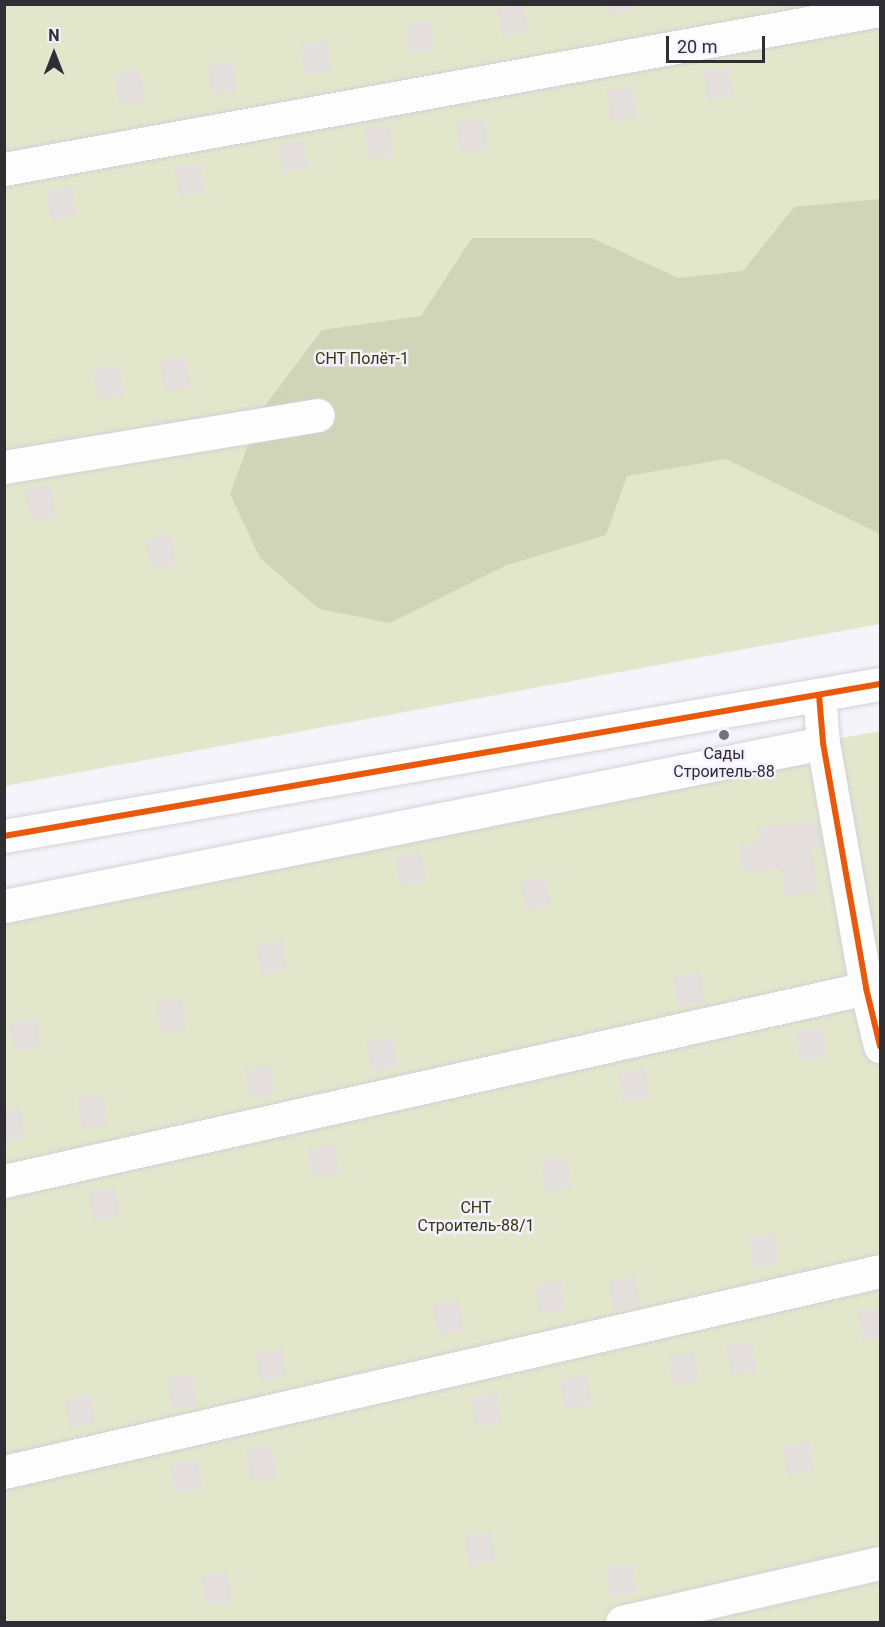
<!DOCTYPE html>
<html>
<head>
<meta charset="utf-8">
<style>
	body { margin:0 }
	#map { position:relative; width:885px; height:1627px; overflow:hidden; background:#f5f4fa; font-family:Roboto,sans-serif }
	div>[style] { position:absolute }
	.green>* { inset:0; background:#e2e7cc }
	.forest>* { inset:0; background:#cfd5b6 }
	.building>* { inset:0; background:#e4dedc; transform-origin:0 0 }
	.roads { filter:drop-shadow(0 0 2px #d2d1d6) drop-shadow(0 0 2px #d2d1d6) }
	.minor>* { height:33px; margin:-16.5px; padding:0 16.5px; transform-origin:16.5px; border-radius:16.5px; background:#fefdfe }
	.cycleway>* { height:6px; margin:-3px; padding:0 3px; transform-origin:3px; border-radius:3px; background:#e8590c }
	.dots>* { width:16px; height:16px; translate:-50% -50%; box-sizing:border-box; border:3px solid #f4f0fe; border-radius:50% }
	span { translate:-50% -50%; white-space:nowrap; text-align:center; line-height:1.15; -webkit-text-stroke:5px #f4f0fe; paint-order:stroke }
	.park-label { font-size:16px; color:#323909 }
	.poi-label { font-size:16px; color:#2f2e34 }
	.frame { position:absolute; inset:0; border:6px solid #2f2e34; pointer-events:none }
	.north { position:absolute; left:24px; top:24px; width:60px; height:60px; -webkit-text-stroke:4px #f4f0fe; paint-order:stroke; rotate:0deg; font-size:16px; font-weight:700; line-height:24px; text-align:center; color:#2f2e34 }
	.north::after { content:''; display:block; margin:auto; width:21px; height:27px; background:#2f2e34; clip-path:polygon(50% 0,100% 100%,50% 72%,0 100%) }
	.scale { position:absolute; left:666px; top:36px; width:99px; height:27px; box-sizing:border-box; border:3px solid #2f2e34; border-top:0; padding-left:8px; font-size:18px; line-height:21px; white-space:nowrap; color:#2f2e34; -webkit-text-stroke:4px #f4f0fe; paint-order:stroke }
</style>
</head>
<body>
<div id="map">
	<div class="green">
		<div style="clip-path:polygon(5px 5px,880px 5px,880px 624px,5px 786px)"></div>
		<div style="clip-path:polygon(880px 731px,880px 1622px,5px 1622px,4px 890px)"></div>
	</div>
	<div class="forest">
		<div style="clip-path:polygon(880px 199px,880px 534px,726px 459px,627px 476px,606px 535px,507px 565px,390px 623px,319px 609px,260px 558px,230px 494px,260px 412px,322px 330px,421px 316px,472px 238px,592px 238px,678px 278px,743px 271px,794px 207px)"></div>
	</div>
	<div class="building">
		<div style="clip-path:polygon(606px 4px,634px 4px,634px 9px,608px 14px)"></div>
		<div style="left:523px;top:5px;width:28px;height:26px;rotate:80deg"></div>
		<div style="left:430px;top:20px;width:30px;height:26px;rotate:81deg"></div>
		<div style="left:327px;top:41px;width:30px;height:27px;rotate:81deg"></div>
		<div style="left:233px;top:61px;width:30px;height:26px;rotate:81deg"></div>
		<div style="left:729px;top:67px;width:30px;height:26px;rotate:81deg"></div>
		<div style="left:139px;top:70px;width:31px;height:26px;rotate:79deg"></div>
		<div style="left:633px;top:87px;width:30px;height:27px;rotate:81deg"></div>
		<div style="left:483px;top:118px;width:30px;height:27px;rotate:81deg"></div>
		<div style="left:389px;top:126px;width:30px;height:26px;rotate:81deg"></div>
		<div style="left:303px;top:140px;width:29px;height:26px;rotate:80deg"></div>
		<div style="left:200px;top:163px;width:30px;height:26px;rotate:81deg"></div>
		<div style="left:72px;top:186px;width:30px;height:26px;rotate:81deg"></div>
		<div style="left:186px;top:358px;width:30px;height:26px;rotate:81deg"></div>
		<div style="left:118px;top:364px;width:31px;height:26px;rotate:79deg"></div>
		<div style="left:50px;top:485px;width:31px;height:26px;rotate:79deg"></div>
		<div style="left:171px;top:535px;width:30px;height:26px;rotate:81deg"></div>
		<div style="clip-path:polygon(819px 821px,822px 847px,812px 848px,817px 893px,785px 896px,781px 868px,742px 872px,739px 845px,758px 843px,757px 828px)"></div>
		<div style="left:420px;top:852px;width:30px;height:26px;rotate:78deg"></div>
		<div style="left:546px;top:877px;width:30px;height:26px;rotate:81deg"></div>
		<div style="left:282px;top:940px;width:30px;height:26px;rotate:81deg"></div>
		<div style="left:700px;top:972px;width:30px;height:27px;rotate:81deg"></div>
		<div style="left:181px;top:999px;width:30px;height:26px;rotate:81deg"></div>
		<div style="left:36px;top:1018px;width:30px;height:27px;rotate:81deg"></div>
		<div style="left:822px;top:1027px;width:30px;height:27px;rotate:81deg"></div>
		<div style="left:393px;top:1037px;width:30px;height:27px;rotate:81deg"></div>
		<div style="left:271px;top:1065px;width:30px;height:26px;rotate:81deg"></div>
		<div style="left:645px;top:1068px;width:30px;height:27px;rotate:81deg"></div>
		<div style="left:103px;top:1095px;width:30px;height:26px;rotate:81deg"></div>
		<div style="clip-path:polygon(20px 1108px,25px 1138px,4px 1141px,4px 1111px)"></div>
		<div style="left:334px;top:1144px;width:29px;height:27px;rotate:80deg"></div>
		<div style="left:566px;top:1156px;width:31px;height:26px;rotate:79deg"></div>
		<div style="left:115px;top:1187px;width:30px;height:27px;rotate:81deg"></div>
		<div style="left:774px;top:1233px;width:31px;height:26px;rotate:79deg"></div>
		<div style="left:635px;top:1277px;width:29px;height:27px;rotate:80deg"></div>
		<div style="left:561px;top:1280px;width:30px;height:27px;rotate:81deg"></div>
		<div style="left:458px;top:1300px;width:31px;height:26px;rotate:79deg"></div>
		<div style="clip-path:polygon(880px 1308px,880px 1338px,863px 1341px,858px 1311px)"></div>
		<div style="left:752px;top:1342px;width:30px;height:26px;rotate:81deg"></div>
		<div style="left:282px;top:1348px;width:30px;height:27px;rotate:81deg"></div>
		<div style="left:694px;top:1352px;width:30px;height:26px;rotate:81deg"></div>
		<div style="left:193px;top:1375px;width:30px;height:26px;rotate:81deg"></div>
		<div style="left:587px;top:1375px;width:30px;height:27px;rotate:81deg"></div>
		<div style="left:497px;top:1393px;width:30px;height:27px;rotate:81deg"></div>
		<div style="left:90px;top:1395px;width:29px;height:26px;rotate:80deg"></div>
		<div style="left:809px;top:1442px;width:30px;height:27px;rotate:81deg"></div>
		<div style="left:271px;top:1445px;width:31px;height:26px;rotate:79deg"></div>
		<div style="left:197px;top:1459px;width:30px;height:27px;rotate:81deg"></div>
		<div style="left:491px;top:1531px;width:30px;height:27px;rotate:81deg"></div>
		<div style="left:632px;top:1563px;width:30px;height:27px;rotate:81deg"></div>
		<div style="left:227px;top:1572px;width:30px;height:26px;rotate:81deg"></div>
	</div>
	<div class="roads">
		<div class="minor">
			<div style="left:4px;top:169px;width:890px;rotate:-10.29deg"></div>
			<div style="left:4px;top:467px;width:318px;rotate:-9.4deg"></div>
			<div style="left:819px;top:695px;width:48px;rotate:85.2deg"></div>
			<div style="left:823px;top:743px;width:249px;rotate:80deg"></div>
			<div style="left:866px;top:988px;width:60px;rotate:76.4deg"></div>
			<div style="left:4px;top:836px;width:889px;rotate:-9.84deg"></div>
			<div style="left:4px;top:906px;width:835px;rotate:-11.26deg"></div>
			<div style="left:4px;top:1181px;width:898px;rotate:-12.61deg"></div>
			<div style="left:4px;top:1472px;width:899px;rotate:-12.92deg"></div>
			<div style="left:622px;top:1622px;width:265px;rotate:-12.9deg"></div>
		</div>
	</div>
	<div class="cycleway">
		<div style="left:819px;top:695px;width:48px;rotate:85.2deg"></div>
		<div style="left:823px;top:743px;width:249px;rotate:80deg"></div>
		<div style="left:866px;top:988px;width:60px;rotate:76.4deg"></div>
		<div style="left:4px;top:836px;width:889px;rotate:-9.84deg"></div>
	</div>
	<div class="dots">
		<div style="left:724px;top:735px;background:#747379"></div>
	</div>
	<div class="park-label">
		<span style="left:362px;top:359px">СНТ Полёт-1</span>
		<span style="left:476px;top:1217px">СНТ<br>Строитель-88/1</span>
	</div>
	<div class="poi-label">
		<span style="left:724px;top:763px">Сады<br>Строитель-88</span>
	</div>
	<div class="frame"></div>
	<div class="north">N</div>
	<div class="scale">20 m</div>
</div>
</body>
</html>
